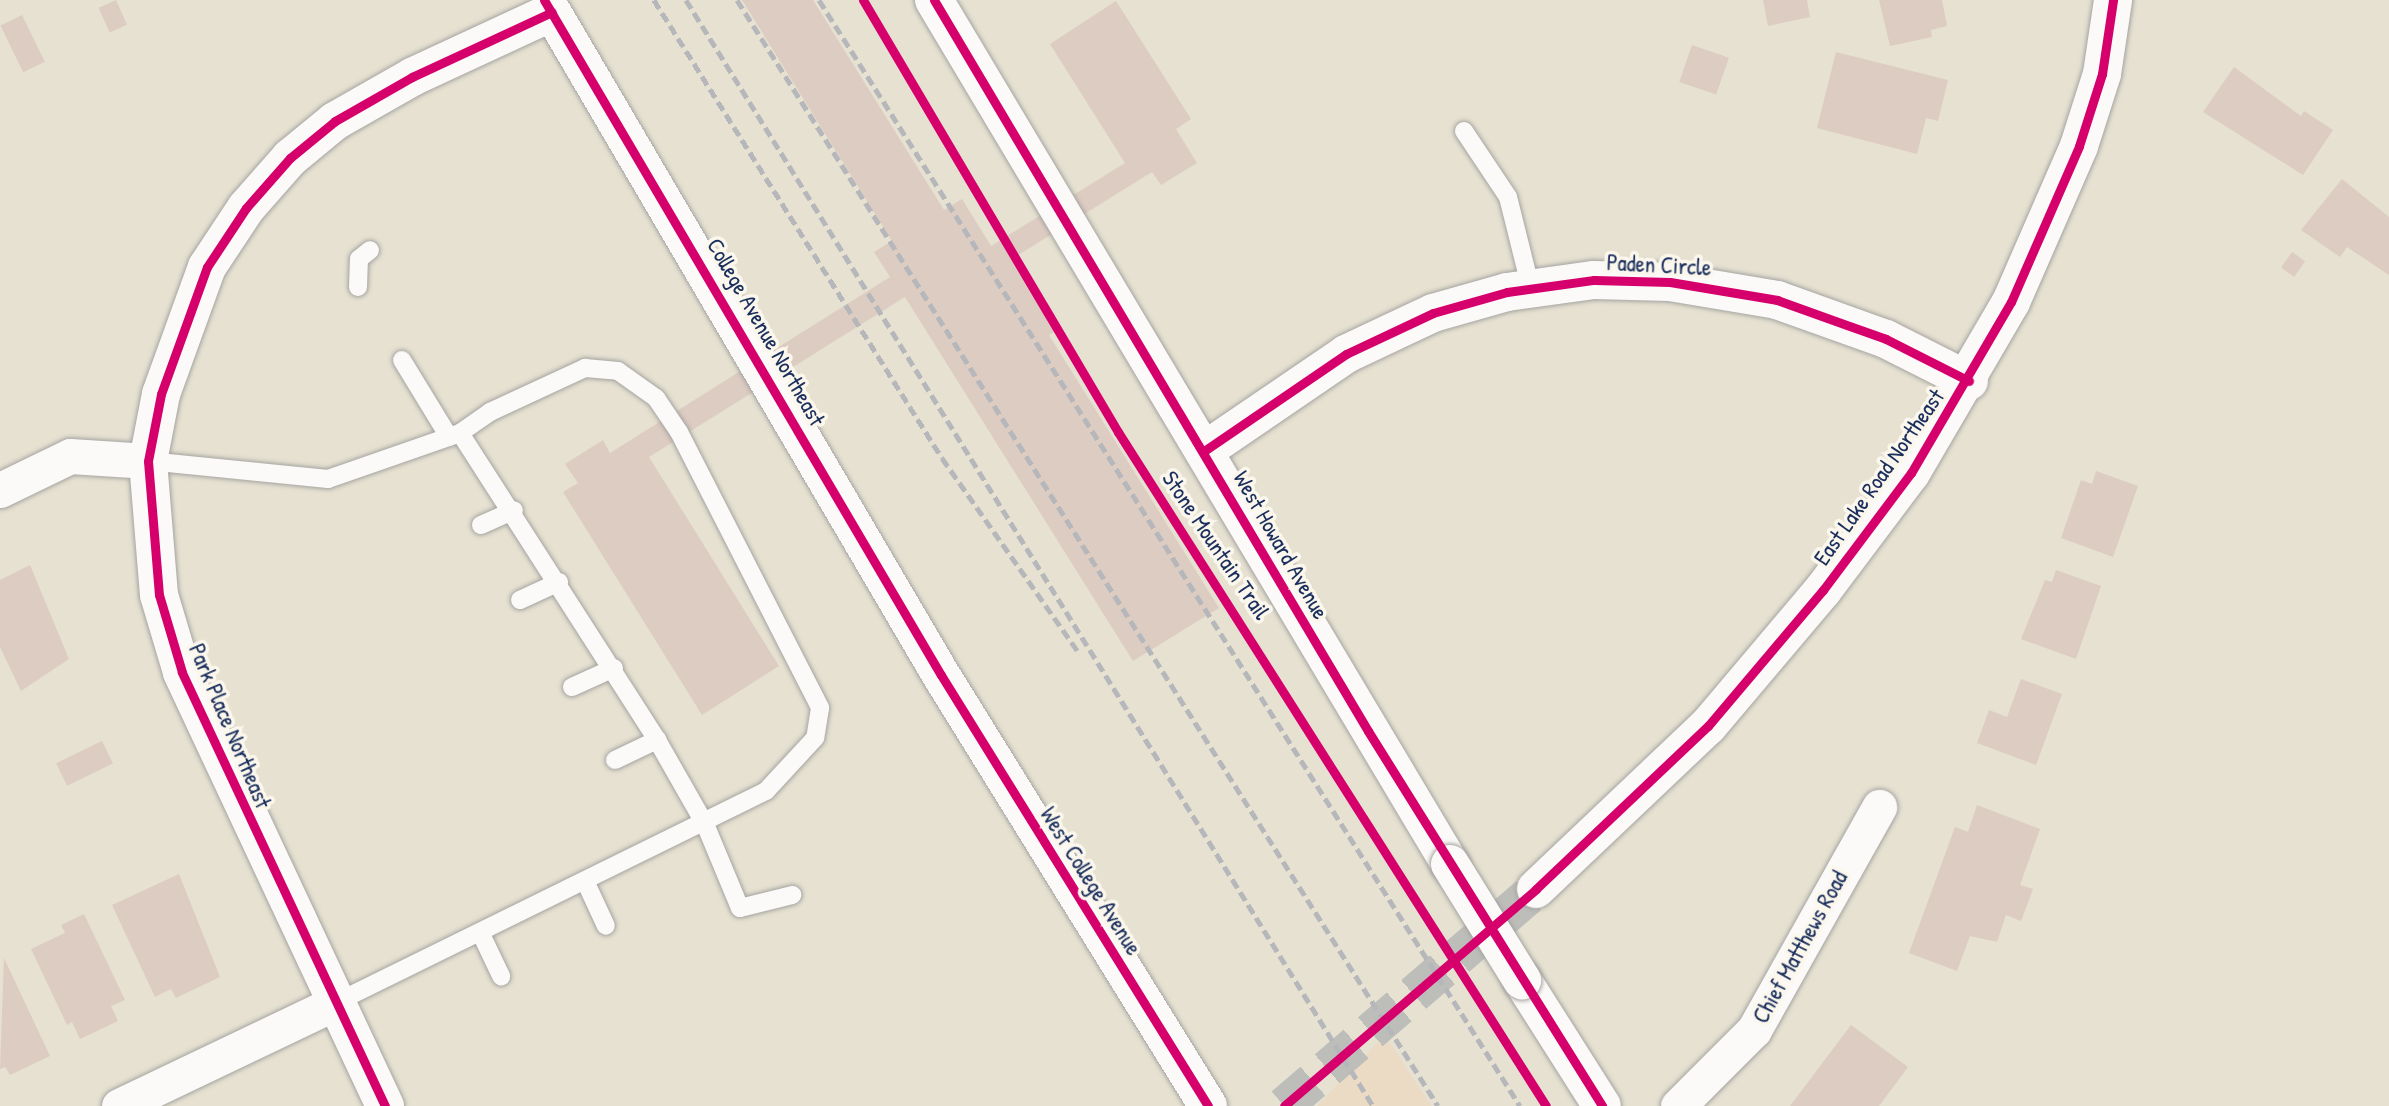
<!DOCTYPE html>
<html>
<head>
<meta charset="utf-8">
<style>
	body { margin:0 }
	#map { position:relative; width:2389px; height:1106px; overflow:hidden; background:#e6e1d1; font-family:"Patrick Hand",sans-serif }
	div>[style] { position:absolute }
	.built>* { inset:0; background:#ebdbc5 }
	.building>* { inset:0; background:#ddccc2; transform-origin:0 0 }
	.primary-tunnel>* { height:38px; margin-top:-19px; transform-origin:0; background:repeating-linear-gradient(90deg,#bdbdba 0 38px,transparent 0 57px) }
	.roads { filter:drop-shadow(0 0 2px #a5a4a1) drop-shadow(0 0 2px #a5a4a1) }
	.service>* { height:18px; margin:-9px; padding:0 9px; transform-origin:9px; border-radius:9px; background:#fbfaf8 }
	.minor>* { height:35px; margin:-17.5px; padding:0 17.5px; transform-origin:17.5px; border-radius:17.5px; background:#fbfaf8 }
	.secondary>* { height:38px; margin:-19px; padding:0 19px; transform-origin:19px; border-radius:19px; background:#fbfaf8 }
	.primary>* { height:38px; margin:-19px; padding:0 19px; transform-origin:19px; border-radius:19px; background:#fbfaf8 }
	.rail>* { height:5px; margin-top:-2.5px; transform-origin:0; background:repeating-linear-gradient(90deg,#b6b7ba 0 10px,transparent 0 15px) }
	.bridges { filter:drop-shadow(0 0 2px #a5a4a1) drop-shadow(0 0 2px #a5a4a1) }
	.secondary-bridge>* { height:38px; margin:-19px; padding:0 19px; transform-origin:19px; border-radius:19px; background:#fbfaf8 }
	.cycleway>* { height:9px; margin:-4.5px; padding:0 4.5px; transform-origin:4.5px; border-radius:4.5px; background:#d6006c }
	span { translate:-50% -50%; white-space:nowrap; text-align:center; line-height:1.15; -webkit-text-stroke:7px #fbf7ec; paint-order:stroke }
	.street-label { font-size:23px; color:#1b2f5e }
</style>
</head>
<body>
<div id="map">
	<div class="built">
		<div style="clip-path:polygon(1385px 1035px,1431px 1106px,1317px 1106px)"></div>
	</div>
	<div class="building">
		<div style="left:116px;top:0;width:27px;height:19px;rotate:66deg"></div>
		<div style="clip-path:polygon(742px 0,813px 0,944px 210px,962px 199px,991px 246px,1125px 163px,1050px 44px,1116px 1px,1191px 119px,1176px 129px,1197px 163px,1161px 185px,1152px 172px,1015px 257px,1060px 328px,1049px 335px,1219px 608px,1133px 661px,905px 297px,649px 457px,779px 666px,702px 715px,563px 492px,578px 483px,565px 464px,603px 440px,610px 453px,890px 277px,874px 252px,892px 241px)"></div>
		<div style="clip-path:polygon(1763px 0,1807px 0,1810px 17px,1768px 26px)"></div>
		<div style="clip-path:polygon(1879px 0,1942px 0,1947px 26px,1931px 30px,1932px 37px,1890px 46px)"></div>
		<div style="left:22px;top:15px;width:52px;height:24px;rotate:64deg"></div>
		<div style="left:1692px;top:45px;width:39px;height:39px;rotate:19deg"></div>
		<div style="clip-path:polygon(1836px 52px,1948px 80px,1938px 121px,1926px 118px,1917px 154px,1817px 128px)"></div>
		<div style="clip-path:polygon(2234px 67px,2301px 116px,2304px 111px,2333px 130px,2303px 175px,2203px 112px)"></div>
		<div style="clip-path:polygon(2342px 179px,2389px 217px,2389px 275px,2347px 247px,2340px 257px,2301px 230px)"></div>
		<div style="left:2292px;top:252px;width:16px;height:19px;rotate:35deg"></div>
		<div style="clip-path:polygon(2096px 471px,2138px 486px,2113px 557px,2061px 538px,2081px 480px,2092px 484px)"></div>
		<div style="clip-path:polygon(30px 565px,69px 659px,21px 691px,0 647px,0 580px)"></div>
		<div style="clip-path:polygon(2056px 570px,2101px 586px,2076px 659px,2021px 639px,2045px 580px,2052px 582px)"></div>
		<div style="clip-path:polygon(2021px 679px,2062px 694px,2036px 765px,1977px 743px,1989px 710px,2007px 717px)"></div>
		<div style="left:102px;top:741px;width:25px;height:51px;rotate:64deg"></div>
		<div style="clip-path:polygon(1977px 805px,2040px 829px,2020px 885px,2033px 889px,2021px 921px,2006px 915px,1997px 942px,1970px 936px,1957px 971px,1909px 953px,1955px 827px,1968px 832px)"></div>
		<div style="clip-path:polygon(179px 874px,220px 977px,176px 998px,171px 989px,155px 997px,112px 905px)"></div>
		<div style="clip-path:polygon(84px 914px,125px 1000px,111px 1006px,118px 1021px,80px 1039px,72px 1022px,67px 1025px,31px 949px,65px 933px,61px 925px)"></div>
		<div style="clip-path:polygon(4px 958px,50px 1056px,10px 1075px,5px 1067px,0 1069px)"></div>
		<div style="clip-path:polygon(1851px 1025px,1908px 1067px,1879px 1106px,1790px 1106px)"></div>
	</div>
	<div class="primary-tunnel">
		<div style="left:1284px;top:1106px;width:333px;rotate:-40.7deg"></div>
	</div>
	<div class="roads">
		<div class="service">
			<div style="left:1464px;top:131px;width:79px;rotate:56.3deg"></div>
			<div style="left:1508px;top:197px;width:95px;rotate:76deg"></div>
			<div style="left:358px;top:287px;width:28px;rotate:-88deg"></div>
			<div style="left:359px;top:259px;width:14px;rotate:-39deg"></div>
			<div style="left:402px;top:360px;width:90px;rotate:58.6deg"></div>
			<div style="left:460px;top:433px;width:365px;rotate:57.3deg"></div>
			<div style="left:657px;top:740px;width:97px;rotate:60.3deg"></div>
			<div style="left:705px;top:824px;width:91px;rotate:67.4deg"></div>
			<div style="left:740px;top:908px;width:54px;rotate:-14deg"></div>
			<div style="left:148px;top:461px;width:181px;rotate:5.7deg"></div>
			<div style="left:328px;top:479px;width:140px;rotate:-19.2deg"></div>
			<div style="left:460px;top:433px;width:37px;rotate:-35deg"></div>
			<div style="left:490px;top:412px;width:105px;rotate:-24.9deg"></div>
			<div style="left:585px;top:368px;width:33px;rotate:5deg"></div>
			<div style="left:618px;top:371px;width:47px;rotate:35.4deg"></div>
			<div style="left:656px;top:398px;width:41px;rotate:55.9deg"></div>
			<div style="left:679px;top:432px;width:310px;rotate:62.9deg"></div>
			<div style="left:820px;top:708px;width:30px;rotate:99deg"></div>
			<div style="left:815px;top:738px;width:72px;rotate:132.8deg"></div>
			<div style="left:766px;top:791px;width:478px;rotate:153.8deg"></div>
			<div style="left:481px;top:525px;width:36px;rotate:-24deg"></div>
			<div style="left:520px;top:600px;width:43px;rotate:-24.8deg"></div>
			<div style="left:572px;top:687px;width:46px;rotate:-24.3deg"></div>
			<div style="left:615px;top:760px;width:47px;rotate:-25.5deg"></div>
			<div style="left:586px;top:883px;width:47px;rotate:65.1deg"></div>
			<div style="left:481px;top:934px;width:47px;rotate:64.5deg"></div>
		</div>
		<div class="minor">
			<div style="left:0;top:490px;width:78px;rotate:-25.9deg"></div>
			<div style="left:70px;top:456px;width:78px;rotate:3.7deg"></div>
			<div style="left:119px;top:1106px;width:242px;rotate:-25.5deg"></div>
			<div style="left:1678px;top:1106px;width:107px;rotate:-45deg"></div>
			<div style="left:1754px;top:1030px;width:256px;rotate:-60.7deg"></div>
		</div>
		<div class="secondary">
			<div style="left:934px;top:0;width:1006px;rotate:59.15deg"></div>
			<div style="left:1204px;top:451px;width:172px;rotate:-34.3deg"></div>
			<div style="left:1346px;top:354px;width:96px;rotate:-25.2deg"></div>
			<div style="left:1433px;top:313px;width:77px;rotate:-15.8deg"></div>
			<div style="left:1507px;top:292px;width:88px;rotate:-7.9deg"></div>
			<div style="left:1594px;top:280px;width:76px;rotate:1.5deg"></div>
			<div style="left:1670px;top:282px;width:109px;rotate:9.5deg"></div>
			<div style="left:1777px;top:300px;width:116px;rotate:19.7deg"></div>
			<div style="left:1886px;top:339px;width:93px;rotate:26.8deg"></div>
			<div style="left:1522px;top:980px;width:149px;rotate:57.6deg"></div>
		</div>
		<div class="primary">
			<div style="left:1536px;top:889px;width:237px;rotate:-43.5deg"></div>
			<div style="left:1708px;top:726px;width:178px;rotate:-49.8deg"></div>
			<div style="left:1823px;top:590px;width:146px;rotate:-53.1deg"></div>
			<div style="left:1911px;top:473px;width:198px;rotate:-59.7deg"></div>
			<div style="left:2011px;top:302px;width:170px;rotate:-66.4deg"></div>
			<div style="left:2079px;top:146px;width:76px;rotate:-72.3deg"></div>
			<div style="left:2102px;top:74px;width:75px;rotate:-81.5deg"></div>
			<div style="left:385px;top:1106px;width:479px;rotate:-115.1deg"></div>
			<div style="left:182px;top:672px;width:80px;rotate:-106.6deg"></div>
			<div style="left:159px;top:595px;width:134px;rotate:-94.7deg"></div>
			<div style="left:148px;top:461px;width:68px;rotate:-79deg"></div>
			<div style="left:161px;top:394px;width:135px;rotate:-70.1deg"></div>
			<div style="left:207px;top:267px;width:71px;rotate:-56.5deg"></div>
			<div style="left:246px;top:208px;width:67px;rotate:-48.7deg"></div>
			<div style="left:290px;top:158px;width:58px;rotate:-39.4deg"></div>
			<div style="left:335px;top:121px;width:89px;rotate:-29.7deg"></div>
			<div style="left:412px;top:77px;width:154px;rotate:-24.9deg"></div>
			<div style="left:552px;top:12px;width:769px;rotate:59.6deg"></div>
			<div style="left:941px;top:675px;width:507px;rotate:58.22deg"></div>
		</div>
	</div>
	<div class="rail">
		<div style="left:654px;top:0;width:541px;rotate:57.84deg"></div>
		<div style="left:942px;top:458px;width:240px;rotate:54.9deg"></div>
		<div style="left:686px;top:0;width:1302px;rotate:58.15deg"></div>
		<div style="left:737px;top:0;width:1309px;rotate:57.63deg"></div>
		<div style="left:819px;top:0;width:1309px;rotate:57.63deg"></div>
	</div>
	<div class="bridges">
		<div class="secondary-bridge">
			<div style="left:1450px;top:864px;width:137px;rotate:58.2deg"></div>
		</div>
	</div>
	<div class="cycleway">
		<div style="left:544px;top:0;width:783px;rotate:59.54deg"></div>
		<div style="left:941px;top:675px;width:507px;rotate:58.22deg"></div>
		<div style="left:863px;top:0;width:502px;rotate:59.45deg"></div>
		<div style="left:1118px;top:432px;width:798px;rotate:57.58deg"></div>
		<div style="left:934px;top:0;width:850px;rotate:59.3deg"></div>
		<div style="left:1368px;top:731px;width:442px;rotate:58deg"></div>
		<div style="left:1204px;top:451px;width:172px;rotate:-34.3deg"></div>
		<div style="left:1346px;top:354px;width:96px;rotate:-25.2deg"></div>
		<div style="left:1433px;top:313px;width:77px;rotate:-15.8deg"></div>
		<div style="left:1507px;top:292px;width:88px;rotate:-7.9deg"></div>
		<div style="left:1594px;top:280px;width:76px;rotate:1.5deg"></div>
		<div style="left:1670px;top:282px;width:109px;rotate:9.5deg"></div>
		<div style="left:1777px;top:300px;width:116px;rotate:19.7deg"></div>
		<div style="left:1886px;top:339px;width:93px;rotate:26.8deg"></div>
		<div style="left:385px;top:1106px;width:479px;rotate:-115.1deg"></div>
		<div style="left:182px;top:672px;width:80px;rotate:-106.6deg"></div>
		<div style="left:159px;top:595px;width:134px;rotate:-94.7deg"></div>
		<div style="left:148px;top:461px;width:68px;rotate:-79deg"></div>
		<div style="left:161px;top:394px;width:135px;rotate:-70.1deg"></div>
		<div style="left:207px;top:267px;width:71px;rotate:-56.5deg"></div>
		<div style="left:246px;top:208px;width:67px;rotate:-48.7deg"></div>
		<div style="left:290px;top:158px;width:58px;rotate:-39.4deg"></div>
		<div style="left:335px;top:121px;width:89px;rotate:-29.7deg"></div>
		<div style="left:412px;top:77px;width:154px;rotate:-24.9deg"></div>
		<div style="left:1284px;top:1106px;width:333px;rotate:-40.7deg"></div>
		<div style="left:1536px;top:889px;width:237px;rotate:-43.5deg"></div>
		<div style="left:1708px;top:726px;width:178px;rotate:-49.8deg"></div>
		<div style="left:1823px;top:590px;width:146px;rotate:-53.1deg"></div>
		<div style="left:1911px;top:473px;width:198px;rotate:-59.7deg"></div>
		<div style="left:2011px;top:302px;width:170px;rotate:-66.4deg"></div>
		<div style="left:2079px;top:146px;width:76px;rotate:-72.3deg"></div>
		<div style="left:2102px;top:74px;width:75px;rotate:-81.5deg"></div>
	</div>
	<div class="street-label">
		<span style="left:1659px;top:265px;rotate:3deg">Paden Circle</span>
		<span style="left:766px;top:332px;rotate:60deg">College Avenue Northeast</span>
		<span style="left:1879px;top:477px;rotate:-55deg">East Lake Road Northeast</span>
		<span style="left:1216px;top:545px;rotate:56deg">Stone Mountain Trail</span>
		<span style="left:1281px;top:545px;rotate:60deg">West Howard Avenue</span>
		<span style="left:230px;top:726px;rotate:67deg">Park Place Northeast</span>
		<span style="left:1091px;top:881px;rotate:58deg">West College Avenue</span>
		<span style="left:1800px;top:947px;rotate:-61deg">Chief Matthews Road</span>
	</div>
</div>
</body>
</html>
